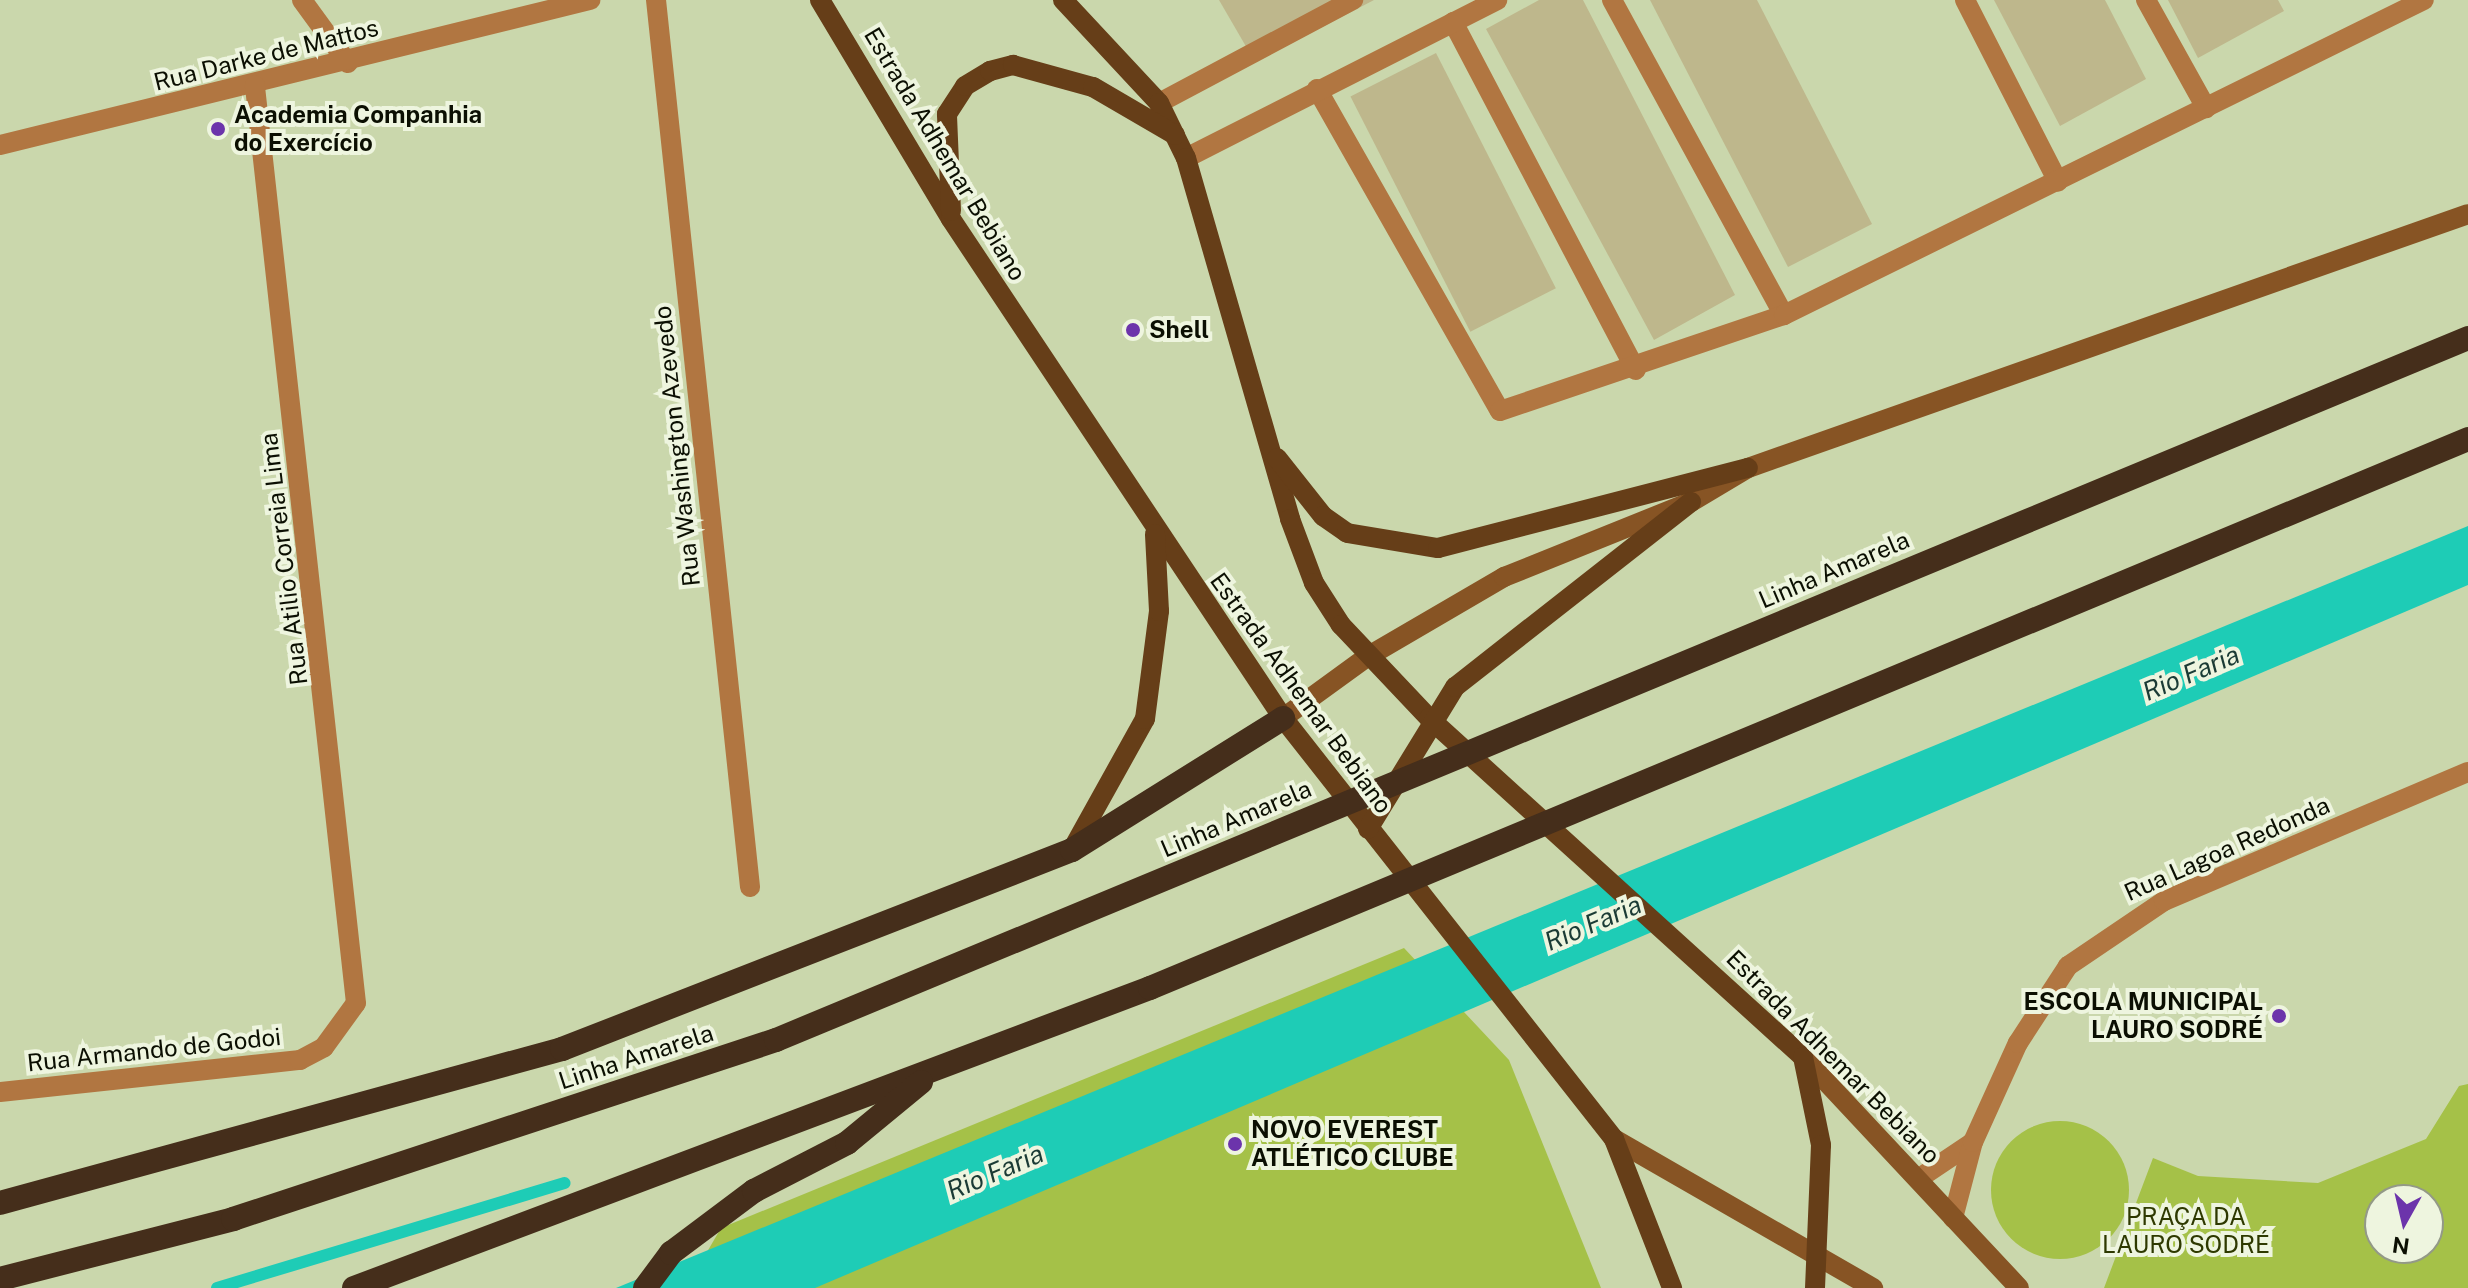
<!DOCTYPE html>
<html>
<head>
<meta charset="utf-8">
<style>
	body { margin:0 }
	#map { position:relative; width:2468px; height:1288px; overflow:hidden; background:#cad7ac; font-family:"Public Sans",sans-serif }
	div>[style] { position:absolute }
	.green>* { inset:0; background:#a5c148 }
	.round { border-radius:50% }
	.water>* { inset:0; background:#1eccb6 }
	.stream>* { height:12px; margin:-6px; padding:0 6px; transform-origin:6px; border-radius:6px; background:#1eccb6 }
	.building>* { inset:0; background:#beb78c; transform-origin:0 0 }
	.service>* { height:20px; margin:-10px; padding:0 10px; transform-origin:10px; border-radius:10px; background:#b17641 }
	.minor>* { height:20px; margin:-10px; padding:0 10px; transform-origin:10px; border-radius:10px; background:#b17641 }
	.secondary>* { height:20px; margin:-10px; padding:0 10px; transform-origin:10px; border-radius:10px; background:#875424 }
	.primary>* { height:20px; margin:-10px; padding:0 10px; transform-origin:10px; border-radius:10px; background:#663e18 }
	.motorway>* { height:24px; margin:-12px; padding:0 12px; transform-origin:12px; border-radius:12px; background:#452e1b }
	.dots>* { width:22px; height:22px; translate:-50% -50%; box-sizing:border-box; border:4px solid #eef5df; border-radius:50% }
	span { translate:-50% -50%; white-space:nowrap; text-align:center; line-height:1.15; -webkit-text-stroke:8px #eef5df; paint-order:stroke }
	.street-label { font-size:24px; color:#0b0f02 }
	.poi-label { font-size:24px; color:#0b0f02; font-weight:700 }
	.left { translate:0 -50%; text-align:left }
	.right { translate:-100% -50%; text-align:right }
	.park-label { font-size:24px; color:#2e3900 }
	.water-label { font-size:26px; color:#1b3b35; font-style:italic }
	.north { position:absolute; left:2364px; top:1184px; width:80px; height:80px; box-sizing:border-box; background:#eef5df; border:2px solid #939987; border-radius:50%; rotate:188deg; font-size:22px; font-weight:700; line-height:32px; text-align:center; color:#0b0f02 }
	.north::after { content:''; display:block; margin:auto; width:28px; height:36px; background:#6c34ab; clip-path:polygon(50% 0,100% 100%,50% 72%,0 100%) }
</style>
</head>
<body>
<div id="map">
	<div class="green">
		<div style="clip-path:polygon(1404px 948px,1509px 1060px,1601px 1288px,686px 1288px,721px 1228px)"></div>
		<div style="clip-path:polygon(evenodd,2468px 1084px,2468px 1288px,2104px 1288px,2153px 1158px,2198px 1176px,2318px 1183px,2426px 1139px,2459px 1086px,2468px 1084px,2380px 1200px,2428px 1200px,2428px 1248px,2380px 1248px,2380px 1200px)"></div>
		<div class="round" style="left:1991px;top:1121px;width:138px;height:138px"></div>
	</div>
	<div class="water">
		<div style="clip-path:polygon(2468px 526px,2468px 585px,815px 1288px,616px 1288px)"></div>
	</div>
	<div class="stream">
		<div style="left:217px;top:1288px;width:363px;rotate:-16.8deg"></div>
	</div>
	<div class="building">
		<div style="clip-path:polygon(1219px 0,1374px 0,1255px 62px)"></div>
		<div style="clip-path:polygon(1539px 0,1583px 0,1735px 295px,1654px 340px,1486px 29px)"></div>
		<div style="clip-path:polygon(1650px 0,1757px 0,1872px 224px,1788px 267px)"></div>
		<div style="clip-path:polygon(1994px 0,2105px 0,2146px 79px,2060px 126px)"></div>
		<div style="clip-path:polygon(2168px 0,2278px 0,2284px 11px,2198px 58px)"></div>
		<div style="left:1436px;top:53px;width:264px;height:96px;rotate:63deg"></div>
	</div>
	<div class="service">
		<div style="left:1612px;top:0;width:359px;rotate:61.4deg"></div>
		<div style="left:1965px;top:0;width:204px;rotate:62.9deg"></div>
		<div style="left:2146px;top:0;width:124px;rotate:60.9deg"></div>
		<div style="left:1453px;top:22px;width:393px;rotate:62.3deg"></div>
		<div style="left:1317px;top:89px;width:370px;rotate:60.4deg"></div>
		<div style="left:1500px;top:411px;width:300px;rotate:-18.7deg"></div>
		<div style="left:1784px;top:315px;width:713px;rotate:-26.21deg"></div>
		<div style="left:1159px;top:103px;width:220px;rotate:-28deg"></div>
		<div style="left:1186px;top:158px;width:349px;rotate:-26.9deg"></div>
	</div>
	<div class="minor">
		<div style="left:302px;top:0;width:78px;rotate:53.9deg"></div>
		<div style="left:656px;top:0;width:892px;rotate:83.95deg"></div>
		<div style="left:0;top:145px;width:608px;rotate:-13.81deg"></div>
		<div style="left:0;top:1092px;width:302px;rotate:-6.1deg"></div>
		<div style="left:300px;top:1060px;width:27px;rotate:-28deg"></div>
		<div style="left:324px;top:1047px;width:54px;rotate:-54deg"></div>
		<div style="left:356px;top:1003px;width:923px;rotate:-96.29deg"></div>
		<div style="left:1918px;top:1179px;width:66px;rotate:-33.9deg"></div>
		<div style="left:1953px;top:1218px;width:79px;rotate:-75.3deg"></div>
		<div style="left:1973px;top:1142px;width:109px;rotate:-65.6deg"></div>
		<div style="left:2018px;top:1043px;width:92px;rotate:-57deg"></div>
		<div style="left:2068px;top:966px;width:116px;rotate:-34.1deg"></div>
		<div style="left:2164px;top:901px;width:330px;rotate:-23deg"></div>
	</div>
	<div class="secondary">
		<div style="left:1283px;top:718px;width:104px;rotate:-36deg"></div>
		<div style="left:1367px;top:657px;width:159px;rotate:-30.3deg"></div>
		<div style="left:1504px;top:577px;width:201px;rotate:-21.9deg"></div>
		<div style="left:1691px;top:502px;width:66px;rotate:-30.8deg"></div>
		<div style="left:1748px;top:468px;width:763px;rotate:-19.43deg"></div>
		<div style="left:1803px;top:1057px;width:316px;rotate:46.9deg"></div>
		<div style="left:1614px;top:1139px;width:299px;rotate:29.9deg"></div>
	</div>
	<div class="primary">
		<div style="left:820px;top:0;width:255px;rotate:59.1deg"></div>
		<div style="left:951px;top:219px;width:599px;rotate:56.36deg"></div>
		<div style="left:1283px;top:718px;width:536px;rotate:51.82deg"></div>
		<div style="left:1614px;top:1139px;width:160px;rotate:68.7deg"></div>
		<div style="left:1063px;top:0;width:141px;rotate:47deg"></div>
		<div style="left:1159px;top:103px;width:61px;rotate:63.9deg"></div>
		<div style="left:1186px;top:158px;width:376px;rotate:73.9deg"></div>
		<div style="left:1290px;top:519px;width:68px;rotate:69.4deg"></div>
		<div style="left:1314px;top:583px;width:50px;rotate:57.3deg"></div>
		<div style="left:1341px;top:625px;width:128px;rotate:46.6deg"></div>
		<div style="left:1429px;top:718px;width:505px;rotate:42.19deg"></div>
		<div style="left:1803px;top:1057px;width:90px;rotate:78.4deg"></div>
		<div style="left:1821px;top:1145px;width:143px;rotate:92.4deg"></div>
		<div style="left:951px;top:211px;width:97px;rotate:-92.4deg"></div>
		<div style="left:947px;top:114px;width:33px;rotate:-57deg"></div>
		<div style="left:965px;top:86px;width:29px;rotate:-31deg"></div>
		<div style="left:990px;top:71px;width:24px;rotate:-15deg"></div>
		<div style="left:1013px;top:65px;width:83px;rotate:15.4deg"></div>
		<div style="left:1093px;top:87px;width:95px;rotate:30.3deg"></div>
		<div style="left:1277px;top:458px;width:74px;rotate:51.6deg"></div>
		<div style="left:1323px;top:516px;width:29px;rotate:35deg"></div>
		<div style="left:1347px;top:533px;width:92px;rotate:9.4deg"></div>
		<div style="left:1438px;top:548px;width:320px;rotate:-14.5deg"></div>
		<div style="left:1368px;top:829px;width:167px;rotate:-58.5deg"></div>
		<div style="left:1455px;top:687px;width:300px;rotate:-38.1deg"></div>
		<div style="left:1072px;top:850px;width:150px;rotate:-60.9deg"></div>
		<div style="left:1145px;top:719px;width:109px;rotate:-82.6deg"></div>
		<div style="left:1159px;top:611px;width:77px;rotate:-93deg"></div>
	</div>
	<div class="motorway">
		<div style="left:0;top:1203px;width:583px;rotate:-15.32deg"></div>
		<div style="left:562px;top:1049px;width:547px;rotate:-21.32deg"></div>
		<div style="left:1072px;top:850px;width:249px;rotate:-32deg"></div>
		<div style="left:0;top:1279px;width:241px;rotate:-14.4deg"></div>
		<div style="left:233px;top:1219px;width:572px;rotate:-18.24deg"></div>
		<div style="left:776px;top:1040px;width:1832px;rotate:-22.53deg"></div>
		<div style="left:354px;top:1288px;width:851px;rotate:-20.65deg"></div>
		<div style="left:1150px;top:988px;width:1428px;rotate:-22.61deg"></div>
		<div style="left:645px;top:1288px;width:44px;rotate:-53.4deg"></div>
		<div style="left:671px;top:1253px;width:104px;rotate:-36.8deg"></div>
		<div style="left:754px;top:1191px;width:105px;rotate:-27.3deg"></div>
		<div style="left:847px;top:1143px;width:96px;rotate:-39.5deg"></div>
	</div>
	<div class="dots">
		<div style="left:218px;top:129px;background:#6c34ab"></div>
		<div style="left:1133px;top:330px;background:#6c34ab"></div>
		<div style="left:2279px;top:1016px;background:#6c34ab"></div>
		<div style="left:1235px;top:1144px;background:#6c34ab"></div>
	</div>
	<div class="street-label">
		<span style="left:266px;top:55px;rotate:-14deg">Rua Darke de Mattos</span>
		<span style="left:945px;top:154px;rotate:59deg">Estrada Adhemar Bebiano</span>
		<span style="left:677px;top:446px;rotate:-96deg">Rua Washington Azevedo</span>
		<span style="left:284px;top:559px;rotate:-97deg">Rua Atilio Correia Lima</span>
		<span style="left:1834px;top:570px;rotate:-23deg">Linha Amarela</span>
		<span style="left:1301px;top:693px;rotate:54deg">Estrada Adhemar Bebiano</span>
		<span style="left:1236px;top:819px;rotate:-23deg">Linha Amarela</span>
		<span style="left:2227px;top:849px;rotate:-24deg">Rua Lagoa Redonda</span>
		<span style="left:154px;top:1050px;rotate:-6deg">Rua Armando de Godoi</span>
		<span style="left:636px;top:1057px;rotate:-18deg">Linha Amarela</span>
		<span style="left:1833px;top:1057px;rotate:45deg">Estrada Adhemar Bebiano</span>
	</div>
	<div class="poi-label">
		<span class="left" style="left:234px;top:129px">Academia Companhia<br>do Exercício</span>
		<span class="left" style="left:1149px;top:330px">Shell</span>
		<span class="right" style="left:2263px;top:1016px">ESCOLA MUNICIPAL<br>LAURO SODRÉ</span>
		<span class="left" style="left:1251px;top:1144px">NOVO EVEREST<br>ATLÉTICO CLUBE</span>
	</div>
	<div class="park-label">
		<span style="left:2186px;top:1231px">PRAÇA DA<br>LAURO SODRÉ</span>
	</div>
	<div class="water-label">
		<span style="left:2191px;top:673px;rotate:-23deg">Rio Faria</span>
		<span style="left:1593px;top:923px;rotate:-23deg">Rio Faria</span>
		<span style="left:995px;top:1172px;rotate:-23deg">Rio Faria</span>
	</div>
	<div class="north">N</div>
</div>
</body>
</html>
